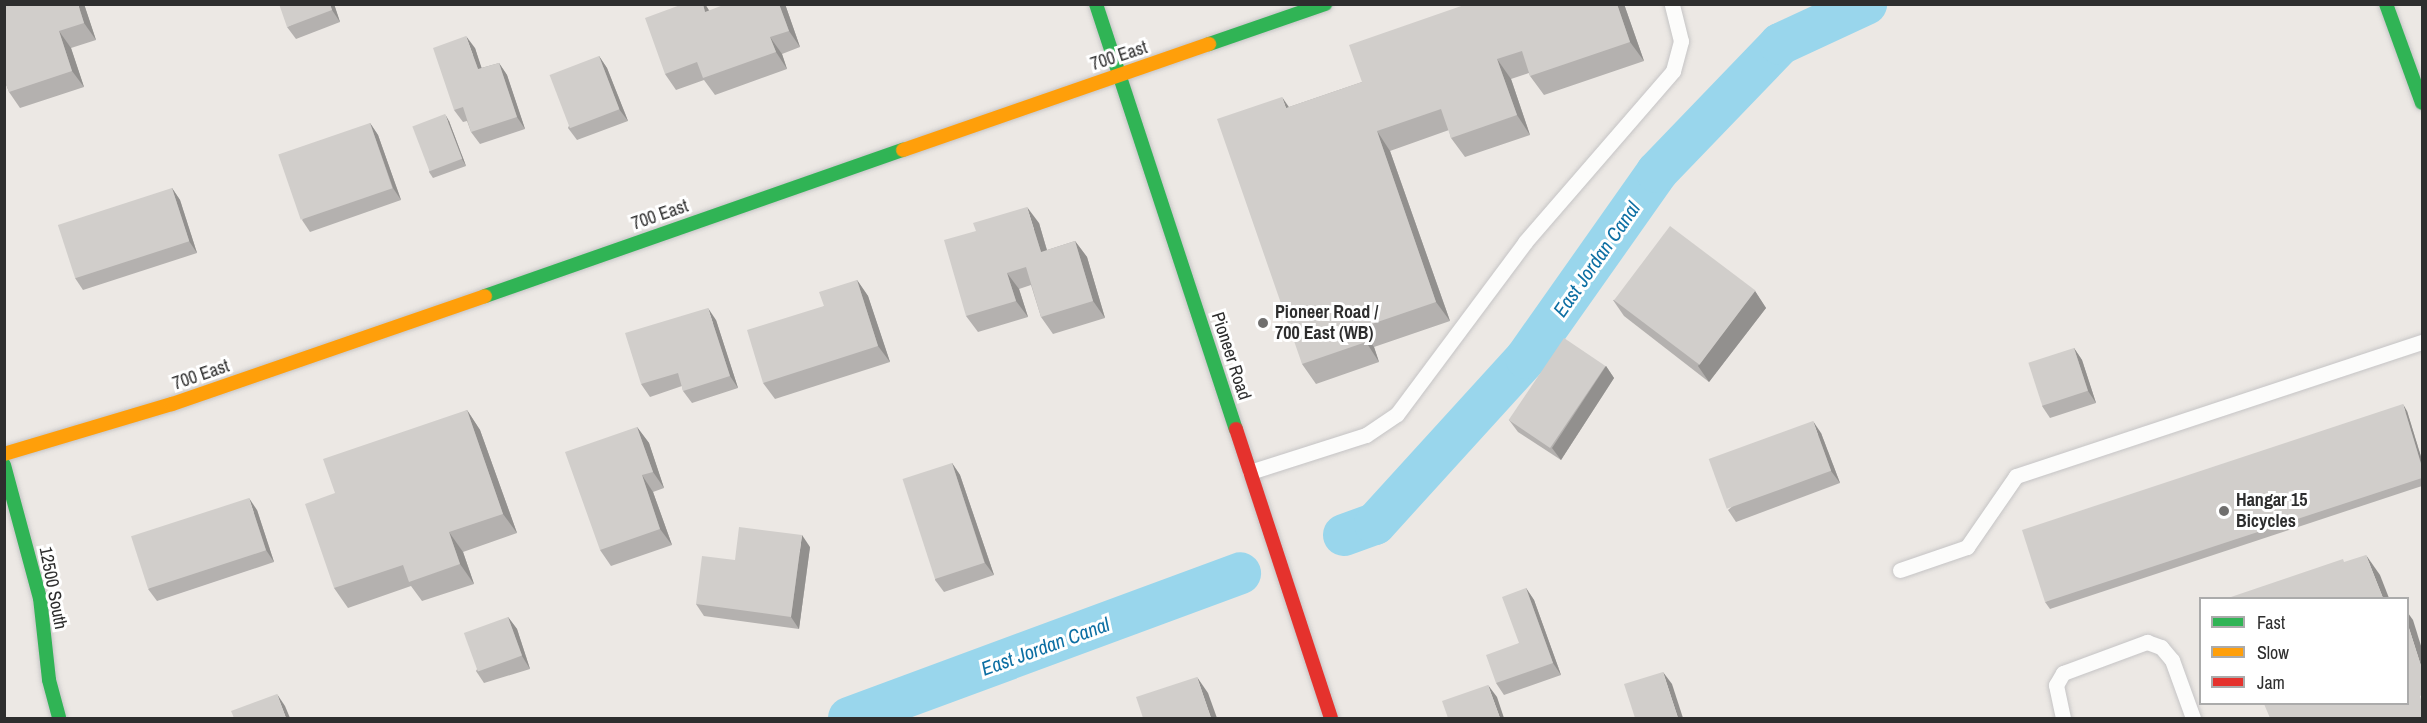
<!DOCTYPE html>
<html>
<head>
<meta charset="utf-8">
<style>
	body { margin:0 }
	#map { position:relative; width:2427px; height:723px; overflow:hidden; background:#ece8e4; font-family:"Archivo Narrow",sans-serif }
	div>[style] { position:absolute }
	.canal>* { height:42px; margin:-21px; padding:0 21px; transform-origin:21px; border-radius:21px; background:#99d6ec }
	.roads { filter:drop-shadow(0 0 2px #c5c4c5) drop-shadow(0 0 2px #c5c4c5) }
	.lane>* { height:15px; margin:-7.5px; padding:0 7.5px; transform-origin:7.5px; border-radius:7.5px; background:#fcfcfb }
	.fast>* { height:14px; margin:-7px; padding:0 7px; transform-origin:7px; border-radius:7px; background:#30b455 }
	.slow>* { height:14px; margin:-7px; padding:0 7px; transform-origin:7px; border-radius:7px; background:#ff9f0a }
	.jam>* { height:14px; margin:-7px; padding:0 7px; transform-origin:7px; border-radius:7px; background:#e5322d }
	.wall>* { inset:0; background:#b4b1af }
	.shaded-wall>* { inset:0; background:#92908e }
	.building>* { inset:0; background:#d1cecb; transform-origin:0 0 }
	.dots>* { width:16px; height:16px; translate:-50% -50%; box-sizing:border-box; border:3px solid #fff; border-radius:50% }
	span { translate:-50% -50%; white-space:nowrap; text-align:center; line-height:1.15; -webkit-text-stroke:6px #fff; paint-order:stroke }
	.street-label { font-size:18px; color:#2e2e2e }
	.poi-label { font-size:18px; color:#2e2e2e; font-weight:700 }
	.left { translate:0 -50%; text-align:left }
	.water-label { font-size:20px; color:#0d6fa3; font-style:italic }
	.frame { position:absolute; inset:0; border:6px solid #2e2e2e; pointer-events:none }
	.legend { position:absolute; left:2199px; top:597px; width:210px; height:108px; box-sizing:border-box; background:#fff; border:2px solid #ababab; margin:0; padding:8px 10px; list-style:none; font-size:18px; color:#2e2e2e }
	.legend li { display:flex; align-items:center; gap:12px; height:30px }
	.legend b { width:30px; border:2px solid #ababab }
</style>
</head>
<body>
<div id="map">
	<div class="canal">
		<div style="left:1344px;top:535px;width:33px;rotate:-20deg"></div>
		<div style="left:1375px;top:524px;width:224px;rotate:-47.7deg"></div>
		<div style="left:1526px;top:358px;width:228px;rotate:-54.8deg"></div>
		<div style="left:1657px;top:172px;width:178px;rotate:-46.1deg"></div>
		<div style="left:1780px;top:44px;width:95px;rotate:-24.9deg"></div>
		<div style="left:849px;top:718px;width:417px;rotate:-20.3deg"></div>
	</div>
	<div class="roads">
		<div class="lane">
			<div style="left:1250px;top:472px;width:122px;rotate:-17.7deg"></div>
			<div style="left:1366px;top:435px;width:37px;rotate:-34deg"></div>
			<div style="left:1397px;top:414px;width:214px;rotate:-53.3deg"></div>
			<div style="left:1525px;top:242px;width:226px;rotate:-49.1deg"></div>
			<div style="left:1673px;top:71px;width:31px;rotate:-75deg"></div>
			<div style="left:1681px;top:41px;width:38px;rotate:-104deg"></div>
			<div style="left:1900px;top:570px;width:71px;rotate:-18.9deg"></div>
			<div style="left:1967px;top:547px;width:86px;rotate:-55.4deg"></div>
			<div style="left:2016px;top:476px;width:428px;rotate:-18.3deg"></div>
			<div style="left:2063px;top:718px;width:34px;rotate:-102deg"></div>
			<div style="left:2056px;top:685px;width:14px;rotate:-60deg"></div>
			<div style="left:2063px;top:673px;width:90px;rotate:-20.3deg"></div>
			<div style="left:2147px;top:642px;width:15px;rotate:20deg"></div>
			<div style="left:2161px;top:647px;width:17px;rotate:50deg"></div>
			<div style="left:2172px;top:660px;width:62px;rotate:70.1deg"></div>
		</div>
		<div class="fast">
			<div style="left:1096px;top:4px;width:447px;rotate:71.8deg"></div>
			<div style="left:2386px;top:4px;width:105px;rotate:70deg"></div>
			<div style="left:1209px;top:44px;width:123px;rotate:-19deg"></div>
			<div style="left:485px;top:296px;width:443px;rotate:-19.3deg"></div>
			<div style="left:4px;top:465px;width:138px;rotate:74.9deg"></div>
			<div style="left:40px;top:598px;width:82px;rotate:83.7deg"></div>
			<div style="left:49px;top:680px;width:39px;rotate:75deg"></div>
		</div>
		<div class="slow">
			<div style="left:903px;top:150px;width:324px;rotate:-19.1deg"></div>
			<div style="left:4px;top:454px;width:175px;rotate:-16.6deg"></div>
			<div style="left:172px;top:404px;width:331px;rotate:-19deg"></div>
		</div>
		<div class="jam">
			<div style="left:1236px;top:429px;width:304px;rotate:71.8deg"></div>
		</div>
	</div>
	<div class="wall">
		<div style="clip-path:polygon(84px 4px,96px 40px,71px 48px,84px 87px,20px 108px,9px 92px,4px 79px)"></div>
		<div style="clip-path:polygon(334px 4px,340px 22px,296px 39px,287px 27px)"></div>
		<div style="clip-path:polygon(683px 4px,705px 4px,709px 11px,785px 4px,800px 47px,782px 54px,787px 69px,715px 95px,704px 80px,676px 90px,665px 74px)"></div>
		<div style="clip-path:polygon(1467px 4px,1624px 4px,1644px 61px,1544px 95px,1530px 76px,1529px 73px,1511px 79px,1530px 135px,1465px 157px,1451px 138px,1449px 130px,1390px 151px,1450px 321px,1374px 347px,1379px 362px,1316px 384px,1302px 364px,1289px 107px,1362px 82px)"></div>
		<div style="clip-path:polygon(475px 48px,481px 68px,499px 63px,507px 75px,525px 129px,480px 144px,471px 132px,467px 121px,463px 122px,454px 110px)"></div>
		<div style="clip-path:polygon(599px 56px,607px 68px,628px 121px,577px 140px,568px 128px)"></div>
		<div style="clip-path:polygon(449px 121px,466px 166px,433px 178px,429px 172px)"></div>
		<div style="clip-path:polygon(370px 123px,378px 135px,401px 200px,310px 232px,302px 220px)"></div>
		<div style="clip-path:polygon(172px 188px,180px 200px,197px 253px,83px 290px,75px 278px)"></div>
		<div style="clip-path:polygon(1039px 223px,1047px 250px,1075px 241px,1087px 257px,1105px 318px,1053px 334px,1041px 317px,1031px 285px,1019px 289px,1028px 317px,978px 332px,966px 316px)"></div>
		<div style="clip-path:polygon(857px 280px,868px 296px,890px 362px,775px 399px,763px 383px,824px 306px)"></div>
		<div style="clip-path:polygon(1755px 291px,1766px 308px,1709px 382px,1624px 316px,1613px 300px)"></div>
		<div style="clip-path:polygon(716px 320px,738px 388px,692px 403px,683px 391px,682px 386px,650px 397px,641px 384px)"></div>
		<div style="clip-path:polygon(2074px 348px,2082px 360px,2096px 403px,2050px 418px,2042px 406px)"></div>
		<div style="clip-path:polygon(1606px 366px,1614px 378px,1561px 460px,1518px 432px,1509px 420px)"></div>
		<div style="clip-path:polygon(467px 410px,480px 430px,517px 533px,463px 552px,474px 584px,422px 601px,411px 586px,348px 608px,334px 588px,335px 493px)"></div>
		<div style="clip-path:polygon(2407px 411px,2422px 460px,2422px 486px,2050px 609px,2045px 602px)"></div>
		<div style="clip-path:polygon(637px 427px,649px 443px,664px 488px,653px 492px,672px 545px,611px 566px,600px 550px)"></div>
		<div style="clip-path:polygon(1821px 433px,1840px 483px,1736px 522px,1728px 510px)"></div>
		<div style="clip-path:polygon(952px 463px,960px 475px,994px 575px,944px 592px,935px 580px)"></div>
		<div style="clip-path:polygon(257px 510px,274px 562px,157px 601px,148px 589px)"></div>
		<div style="clip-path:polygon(810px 547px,799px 629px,704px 616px,696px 604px)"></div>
		<div style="clip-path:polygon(1526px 588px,1534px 600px,1561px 675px,1504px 695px,1496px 683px,1519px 643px)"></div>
		<div style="clip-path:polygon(508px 617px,517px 629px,530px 669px,484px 683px,476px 671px)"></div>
	</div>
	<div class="shaded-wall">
		<div style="clip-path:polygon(78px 4px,84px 4px,96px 40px,84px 23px)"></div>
		<div style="clip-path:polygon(330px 4px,334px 4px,340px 22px,332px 10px)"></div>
		<div style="clip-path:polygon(703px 4px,705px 4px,712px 15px,705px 12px)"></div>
		<div style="clip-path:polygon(779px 4px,785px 4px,800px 47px,789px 31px)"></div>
		<div style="clip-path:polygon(1617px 4px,1624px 4px,1644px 61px,1630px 42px)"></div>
		<div style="clip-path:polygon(59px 31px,71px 48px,84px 87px,72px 71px)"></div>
		<div style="clip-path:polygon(466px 36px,475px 48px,486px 81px,478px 69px)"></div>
		<div style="clip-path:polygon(770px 37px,782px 54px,787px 69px,776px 52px)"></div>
		<div style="clip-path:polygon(599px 56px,607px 68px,628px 121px,619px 109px)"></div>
		<div style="clip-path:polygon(1497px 59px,1511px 79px,1530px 135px,1517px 115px)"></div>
		<div style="clip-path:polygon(499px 63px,507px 75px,525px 129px,517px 117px)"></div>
		<div style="clip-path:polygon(1282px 97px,1295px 116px,1286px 108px)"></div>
		<div style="clip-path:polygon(445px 114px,449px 121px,466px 166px,462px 159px)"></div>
		<div style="clip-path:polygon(370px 123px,378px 135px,401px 200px,393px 188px)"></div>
		<div style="clip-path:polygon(1377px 131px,1390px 151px,1450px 321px,1436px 302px)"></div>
		<div style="clip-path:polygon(172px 188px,180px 200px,197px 253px,189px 241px)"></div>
		<div style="clip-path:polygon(1027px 207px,1039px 223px,1052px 268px,1041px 252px)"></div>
		<div style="clip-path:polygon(1075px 241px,1087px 257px,1105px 318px,1093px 301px)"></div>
		<div style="clip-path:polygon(1007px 273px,1019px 289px,1028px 317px,1016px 301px)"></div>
		<div style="clip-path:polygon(857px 280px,868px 296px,890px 362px,878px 346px)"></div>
		<div style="clip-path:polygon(1755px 291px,1766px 308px,1709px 382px,1698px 366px)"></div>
		<div style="clip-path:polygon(708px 308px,716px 320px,738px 388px,730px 376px)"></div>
		<div style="clip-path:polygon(1360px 328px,1374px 347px,1379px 362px,1366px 342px)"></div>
		<div style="clip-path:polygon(2074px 348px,2082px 360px,2096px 403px,2088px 391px)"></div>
		<div style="clip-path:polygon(1606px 366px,1614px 378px,1561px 460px,1552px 448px)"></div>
		<div style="clip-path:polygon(2403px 404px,2407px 411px,2422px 460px,2422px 467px)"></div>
		<div style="clip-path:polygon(467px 410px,480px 430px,517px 533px,503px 514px)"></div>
		<div style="clip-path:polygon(1813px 421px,1821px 433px,1840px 483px,1831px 471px)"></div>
		<div style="clip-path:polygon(637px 427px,649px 443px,664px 488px,653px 472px)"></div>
		<div style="clip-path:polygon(952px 463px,960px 475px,994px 575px,985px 563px)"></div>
		<div style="clip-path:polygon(642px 475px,653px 492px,672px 545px,660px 529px)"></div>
		<div style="clip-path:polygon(249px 498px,257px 510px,274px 562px,266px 550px)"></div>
		<div style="clip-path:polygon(449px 532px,463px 552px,474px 584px,460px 564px)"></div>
		<div style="clip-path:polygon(802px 535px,810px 547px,799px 629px,791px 617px)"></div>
		<div style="clip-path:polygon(2366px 555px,2380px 575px,2389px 598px,2383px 598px)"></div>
		<div style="clip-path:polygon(1526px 588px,1534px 600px,1561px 675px,1553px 663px)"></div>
		<div style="clip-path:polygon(2408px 613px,2413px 620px,2422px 649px,2422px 669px,2408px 625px)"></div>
		<div style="clip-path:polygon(508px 617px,517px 629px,530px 669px,522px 656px)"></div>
		<div style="clip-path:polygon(1663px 672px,1672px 684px,1683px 718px,1678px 718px)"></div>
		<div style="clip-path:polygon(1197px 677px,1208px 693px,1217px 718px,1211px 718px)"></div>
		<div style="clip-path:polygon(1488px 685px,1497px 697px,1504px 718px,1500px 718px)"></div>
		<div style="clip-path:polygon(277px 694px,285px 706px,290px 718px,286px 718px)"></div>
	</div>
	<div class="building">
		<div style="clip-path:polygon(4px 4px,78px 4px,84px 23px,59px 31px,72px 71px,9px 92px,4px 79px)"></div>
		<div style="clip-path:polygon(279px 4px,330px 4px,332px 10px,287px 27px)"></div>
		<div style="clip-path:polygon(683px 4px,703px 4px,705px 12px,726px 4px,779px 4px,789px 31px,770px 37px,776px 52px,703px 78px,697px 62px,665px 74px,645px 18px)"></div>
		<div style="clip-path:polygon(1467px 4px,1617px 4px,1630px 42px,1530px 76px,1522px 51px,1497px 59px,1517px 115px,1451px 138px,1441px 109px,1377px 131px,1436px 302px,1360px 328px,1366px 342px,1302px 364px,1217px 119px,1282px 97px,1286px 108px,1362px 82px,1349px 45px)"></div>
		<div style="clip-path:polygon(466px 36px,478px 69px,499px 63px,517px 117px,471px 132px,463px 107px,454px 110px,433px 48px)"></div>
		<div style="left:599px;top:56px;width:57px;height:53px;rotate:69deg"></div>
		<div style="left:445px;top:114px;width:48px;height:35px;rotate:69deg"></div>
		<div style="left:370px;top:123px;width:69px;height:97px;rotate:71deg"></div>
		<div style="left:172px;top:188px;width:56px;height:120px;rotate:72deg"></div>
		<div style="clip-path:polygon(1027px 207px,1041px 252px,1075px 241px,1093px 301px,1041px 317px,1026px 267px,1007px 273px,1016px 301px,966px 316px,944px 240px,976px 231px,973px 223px)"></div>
		<div style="left:1670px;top:226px;width:107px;height:93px;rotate:37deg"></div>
		<div style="clip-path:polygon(857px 280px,878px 346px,763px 383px,747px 330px,824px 306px,819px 292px)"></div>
		<div style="clip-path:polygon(708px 308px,730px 376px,683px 391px,678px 373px,641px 384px,625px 333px)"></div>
		<div style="left:1564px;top:338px;width:50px;height:99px;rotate:34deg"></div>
		<div style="left:2074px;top:348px;width:45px;height:48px;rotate:72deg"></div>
		<div style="clip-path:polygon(2403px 404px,2422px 467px,2422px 478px,2045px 602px,2022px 530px)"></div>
		<div style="clip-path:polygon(467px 410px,503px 514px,449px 532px,460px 564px,409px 582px,403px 565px,334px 588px,305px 504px,335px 493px,323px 459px)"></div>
		<div style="left:1813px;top:421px;width:53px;height:111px;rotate:70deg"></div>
		<div style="clip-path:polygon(637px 427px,653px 472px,642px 475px,660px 529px,600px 550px,565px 452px)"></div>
		<div style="left:952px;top:463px;width:105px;height:52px;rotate:72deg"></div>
		<div style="left:249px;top:498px;width:55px;height:124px;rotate:72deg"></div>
		<div style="clip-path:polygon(739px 527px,802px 535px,791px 617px,696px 604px,702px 556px,735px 560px)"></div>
		<div style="clip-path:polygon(2366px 555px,2383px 598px,2228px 598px,2343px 559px,2344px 562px)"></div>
		<div style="clip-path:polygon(1526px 588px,1553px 663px,1496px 683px,1486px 655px,1519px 643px,1502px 597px)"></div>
		<div style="left:508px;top:617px;width:41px;height:47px;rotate:70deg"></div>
		<div style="clip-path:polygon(2408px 625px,2422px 669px,2422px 695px,2420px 696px,2422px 703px,2422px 718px,2270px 718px,2264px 704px,2408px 704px)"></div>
		<div style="clip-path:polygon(1663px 672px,1678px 718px,1635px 718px,1624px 684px)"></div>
		<div style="clip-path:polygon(1197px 677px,1211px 718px,1143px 718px,1136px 697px)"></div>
		<div style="clip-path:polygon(1488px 685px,1500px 718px,1448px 718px,1442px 701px)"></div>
		<div style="clip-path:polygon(277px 694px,286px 718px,234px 718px,231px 711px)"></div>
	</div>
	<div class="dots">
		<div style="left:1263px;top:323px;background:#706f6e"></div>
		<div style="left:2224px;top:511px;background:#706f6e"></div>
	</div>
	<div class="street-label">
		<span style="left:1119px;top:56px;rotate:-18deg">700 East</span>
		<span style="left:660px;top:215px;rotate:-19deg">700 East</span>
		<span style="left:1231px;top:356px;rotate:72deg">Pioneer Road</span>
		<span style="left:201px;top:375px;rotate:-19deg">700 East</span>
		<span style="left:53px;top:588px;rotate:79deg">12500 South</span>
	</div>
	<div class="poi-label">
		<span class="left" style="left:1275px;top:323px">Pioneer Road /<br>700 East (WB)</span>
		<span class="left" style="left:2236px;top:511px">Hangar 15<br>Bicycles</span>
	</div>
	<div class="water-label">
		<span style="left:1596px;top:259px;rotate:-55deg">East Jordan Canal</span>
		<span style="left:1045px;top:646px;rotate:-20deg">East Jordan Canal</span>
	</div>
	<div class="frame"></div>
	<ul class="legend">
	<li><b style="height:8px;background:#30b455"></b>Fast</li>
	<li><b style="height:8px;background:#ff9f0a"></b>Slow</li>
	<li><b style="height:8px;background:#e5322d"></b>Jam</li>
	</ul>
</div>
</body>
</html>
